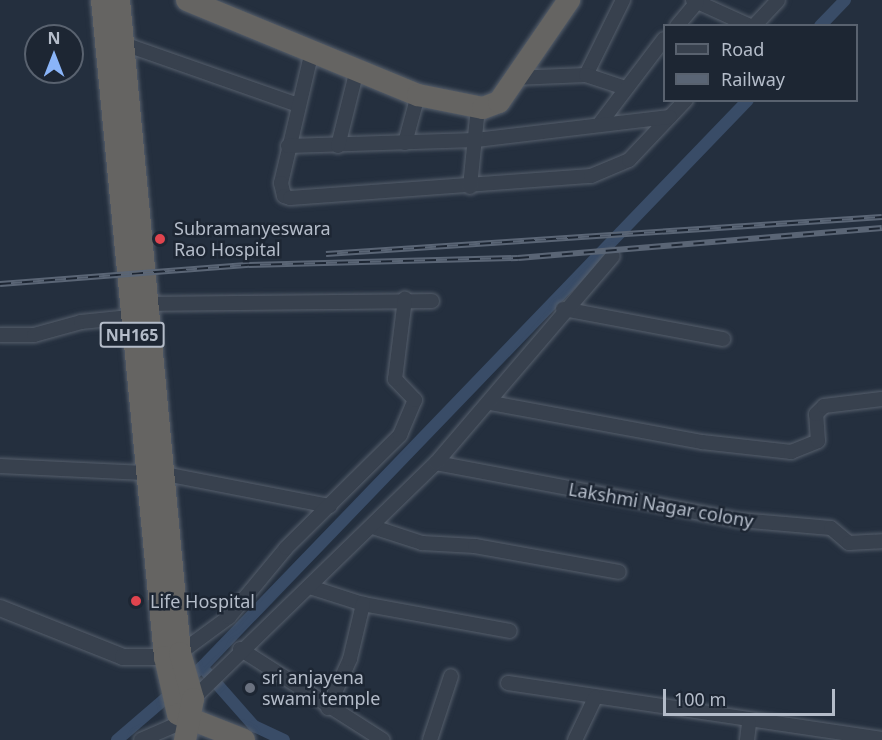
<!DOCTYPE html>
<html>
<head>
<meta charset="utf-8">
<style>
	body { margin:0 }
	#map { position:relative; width:882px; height:740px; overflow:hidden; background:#242f3e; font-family:"Noto Sans",sans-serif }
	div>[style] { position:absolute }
	.canal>* { height:12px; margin:-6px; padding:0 6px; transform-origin:6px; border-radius:6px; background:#394c67 }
	.roads { filter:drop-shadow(0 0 2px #565f6c) drop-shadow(0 0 2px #565f6c) }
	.minor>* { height:14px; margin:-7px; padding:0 7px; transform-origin:7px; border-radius:7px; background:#38414e }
	.tertiary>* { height:16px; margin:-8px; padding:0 8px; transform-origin:8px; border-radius:8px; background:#38414e }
	.trunk>* { height:22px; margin:-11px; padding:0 11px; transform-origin:11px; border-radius:11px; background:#656462 }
	.rail>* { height:6px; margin-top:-3px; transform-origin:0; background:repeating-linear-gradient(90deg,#1d2633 0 11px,#5a6575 0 22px); box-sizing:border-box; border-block:2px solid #5a6575 }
	.dots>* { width:16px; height:16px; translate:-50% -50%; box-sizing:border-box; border:3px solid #1d2633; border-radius:50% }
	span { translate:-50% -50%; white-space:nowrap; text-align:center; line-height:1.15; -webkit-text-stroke:5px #1d2633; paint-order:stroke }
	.shield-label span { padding:2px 4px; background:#1d2633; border:2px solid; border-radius:4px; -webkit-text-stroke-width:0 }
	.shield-label { font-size:16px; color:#b4bcc9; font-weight:700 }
	.poi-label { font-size:18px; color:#b4bcc9 }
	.left { translate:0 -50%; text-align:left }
	.street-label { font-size:18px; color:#b4bcc9 }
	.legend { position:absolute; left:663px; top:24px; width:195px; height:78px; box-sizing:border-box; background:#1d2633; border:2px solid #59626f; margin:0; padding:8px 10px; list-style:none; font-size:18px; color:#b4bcc9 }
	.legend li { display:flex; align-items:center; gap:12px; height:30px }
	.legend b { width:30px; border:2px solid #59626f }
	.north { position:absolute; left:24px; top:24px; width:60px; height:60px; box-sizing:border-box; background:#1d2633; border:2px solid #59626f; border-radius:50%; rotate:0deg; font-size:16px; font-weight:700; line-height:24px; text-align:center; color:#b4bcc9 }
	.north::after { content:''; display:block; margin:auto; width:21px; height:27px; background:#8ab4f8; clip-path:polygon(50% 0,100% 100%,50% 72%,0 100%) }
	.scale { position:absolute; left:663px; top:689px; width:172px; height:27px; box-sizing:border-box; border:3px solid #b4bcc9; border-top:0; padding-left:8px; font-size:18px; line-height:21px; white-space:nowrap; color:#b4bcc9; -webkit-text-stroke:4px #1d2633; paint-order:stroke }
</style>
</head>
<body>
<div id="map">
	<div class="canal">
		<div style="left:820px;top:26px;width:36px;rotate:-46deg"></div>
		<div style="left:202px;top:667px;width:79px;rotate:48.6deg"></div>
		<div style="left:254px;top:726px;width:33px;rotate:25deg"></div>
		<div style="left:117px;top:740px;width:112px;rotate:-40.7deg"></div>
		<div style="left:202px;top:667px;width:787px;rotate:-46.08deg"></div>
	</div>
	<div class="roads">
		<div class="minor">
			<div style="left:693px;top:0;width:63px;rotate:24.5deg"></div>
			<div style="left:677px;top:26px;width:31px;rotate:-50deg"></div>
			<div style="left:754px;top:26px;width:35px;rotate:-47deg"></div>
			<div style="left:124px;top:44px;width:184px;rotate:19.3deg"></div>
			<div style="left:312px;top:51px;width:136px;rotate:103.2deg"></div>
			<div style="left:281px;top:183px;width:13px;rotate:77deg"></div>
			<div style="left:284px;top:196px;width:6px;rotate:18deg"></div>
			<div style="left:290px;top:198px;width:302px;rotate:-4.2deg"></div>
			<div style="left:591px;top:176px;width:41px;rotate:-22.8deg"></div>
			<div style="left:629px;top:160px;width:83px;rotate:-46.5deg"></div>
			<div style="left:586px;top:75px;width:84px;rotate:-63.7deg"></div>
			<div style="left:514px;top:78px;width:72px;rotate:-2.4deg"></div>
			<div style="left:586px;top:75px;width:41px;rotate:18.4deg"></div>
			<div style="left:601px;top:122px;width:104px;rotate:-52.8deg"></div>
			<div style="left:405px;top:143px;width:50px;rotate:-74.8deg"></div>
			<div style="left:288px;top:146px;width:188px;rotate:-1.8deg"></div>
			<div style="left:476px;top:140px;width:195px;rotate:-6.8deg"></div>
			<div style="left:338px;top:146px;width:78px;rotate:-76deg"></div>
			<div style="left:470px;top:187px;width:80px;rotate:-84.3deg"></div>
			<div style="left:146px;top:304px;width:286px;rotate:-0.6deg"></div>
			<div style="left:563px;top:309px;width:163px;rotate:10.6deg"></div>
			<div style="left:0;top:335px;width:34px"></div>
			<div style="left:34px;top:335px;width:49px;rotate:-15.5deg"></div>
			<div style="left:81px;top:322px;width:49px;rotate:-5.8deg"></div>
			<div style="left:491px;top:403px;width:215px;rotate:10.5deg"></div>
			<div style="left:702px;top:442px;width:90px;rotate:6.4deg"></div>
			<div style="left:791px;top:452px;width:29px;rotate:-22deg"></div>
			<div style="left:818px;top:441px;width:27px;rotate:-94deg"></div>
			<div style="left:816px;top:414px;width:11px;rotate:-45deg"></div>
			<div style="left:824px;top:406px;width:58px;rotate:-6.9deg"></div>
			<div style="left:436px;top:463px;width:308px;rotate:10.7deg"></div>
			<div style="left:739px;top:520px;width:92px;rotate:5deg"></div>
			<div style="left:831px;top:528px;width:23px;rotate:40deg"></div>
			<div style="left:849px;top:543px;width:33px;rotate:-3deg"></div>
			<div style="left:0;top:466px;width:165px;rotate:2.8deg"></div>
			<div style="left:165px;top:474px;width:168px;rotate:11deg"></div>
			<div style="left:373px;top:527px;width:52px;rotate:18.1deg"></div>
			<div style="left:422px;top:543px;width:53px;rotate:3.2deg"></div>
			<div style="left:475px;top:546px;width:146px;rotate:10.2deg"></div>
			<div style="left:313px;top:588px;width:52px;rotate:17.7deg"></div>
			<div style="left:363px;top:604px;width:149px;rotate:10.4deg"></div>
			<div style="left:240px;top:649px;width:169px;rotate:32.5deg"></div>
			<div style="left:180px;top:653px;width:61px;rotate:-36.3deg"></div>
			<div style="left:229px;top:617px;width:89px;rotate:-50.4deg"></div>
			<div style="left:286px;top:548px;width:161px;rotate:-44.7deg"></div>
			<div style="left:400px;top:435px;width:38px;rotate:-67deg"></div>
			<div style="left:415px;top:400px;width:29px;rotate:-134deg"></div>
			<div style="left:395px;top:379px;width:81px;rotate:-82.9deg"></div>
			<div style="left:508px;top:683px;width:378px;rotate:8.5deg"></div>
			<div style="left:193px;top:699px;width:339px;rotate:-44.2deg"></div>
			<div style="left:436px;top:463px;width:272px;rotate:-49.5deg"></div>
			<div style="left:328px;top:708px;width:54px;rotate:-65.8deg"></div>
			<div style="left:350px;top:659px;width:57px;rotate:-76.7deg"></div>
			<div style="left:141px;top:740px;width:50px;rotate:-23.5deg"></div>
			<div style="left:430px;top:740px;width:67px;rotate:-71.8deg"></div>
			<div style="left:575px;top:740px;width:47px;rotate:-64.5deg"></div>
			<div style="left:747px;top:740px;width:17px;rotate:-83deg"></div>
		</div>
		<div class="tertiary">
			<div style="left:0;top:608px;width:132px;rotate:21.7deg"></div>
			<div style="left:123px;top:657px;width:42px"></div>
		</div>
		<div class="trunk">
			<div style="left:102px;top:0;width:660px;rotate:84.52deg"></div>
			<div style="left:165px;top:657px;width:58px;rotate:77.2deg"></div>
			<div style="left:178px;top:714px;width:71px;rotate:21.5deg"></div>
			<div style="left:119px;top:0;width:656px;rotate:84.66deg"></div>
			<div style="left:180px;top:653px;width:48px;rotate:74.2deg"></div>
			<div style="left:193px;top:699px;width:42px;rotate:101deg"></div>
			<div style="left:187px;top:0;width:250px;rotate:22.4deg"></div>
			<div style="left:418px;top:95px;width:66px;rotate:11.3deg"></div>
			<div style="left:483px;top:108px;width:17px;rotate:-21deg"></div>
			<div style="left:499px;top:102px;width:124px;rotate:-55.5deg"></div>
		</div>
	</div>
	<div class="rail">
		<div style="left:326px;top:254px;width:557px;rotate:-3.81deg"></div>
		<div style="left:0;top:284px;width:250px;rotate:-4.4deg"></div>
		<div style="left:249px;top:265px;width:269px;rotate:-1.5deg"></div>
		<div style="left:518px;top:258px;width:365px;rotate:-4.7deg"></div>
	</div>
	<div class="dots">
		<div style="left:160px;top:239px;background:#e0444e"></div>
		<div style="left:136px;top:601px;background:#e0444e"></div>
		<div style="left:250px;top:688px;background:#6b7280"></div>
	</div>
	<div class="shield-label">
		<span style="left:132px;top:335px">NH165</span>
	</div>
	<div class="poi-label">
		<span class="left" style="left:174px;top:239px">Subramanyeswara<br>Rao Hospital</span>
		<span class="left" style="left:150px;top:601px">Life Hospital</span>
		<span class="left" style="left:262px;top:688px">sri anjayena<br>swami temple</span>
	</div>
	<div class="street-label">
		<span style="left:661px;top:505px;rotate:10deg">Lakshmi Nagar colony</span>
	</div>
	<ul class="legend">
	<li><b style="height:8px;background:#38414e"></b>Road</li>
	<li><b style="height:8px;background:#5a6575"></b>Railway</li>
	</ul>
	<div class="north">N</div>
	<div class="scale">100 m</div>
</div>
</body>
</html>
